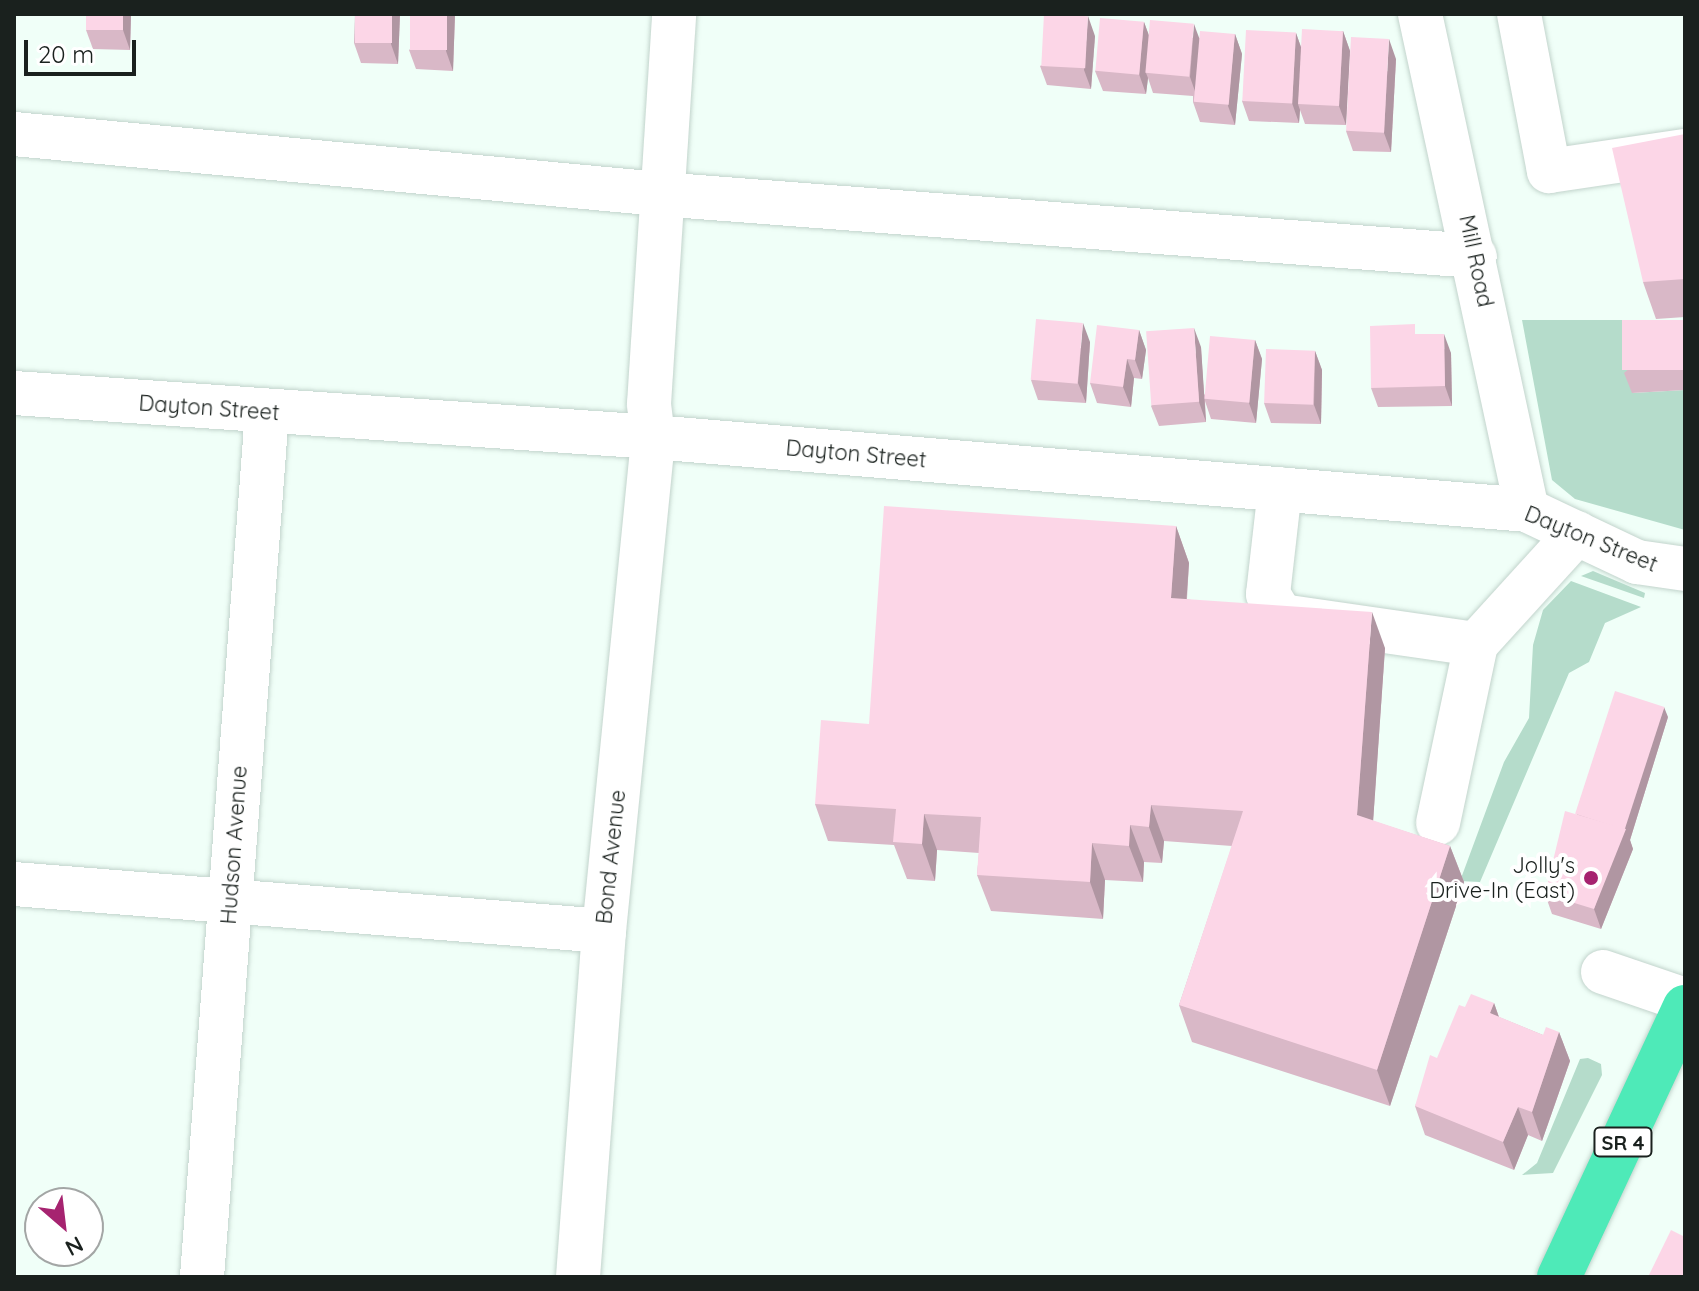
<!DOCTYPE html>
<html>
<head>
<meta charset="utf-8">
<style>
	body { margin:0 }
	#map { position:relative; width:1699px; height:1291px; overflow:hidden; background:#f0fff8; font-family:Quicksand,sans-serif }
	div>[style] { position:absolute }
	.green>* { inset:0; background:#b5dccb }
	.roads { filter:drop-shadow(0 0 2px #c2d4cc) drop-shadow(0 0 2px #c2d4cc) }
	.minor>* { height:44px; margin:-22px; padding:0 22px; transform-origin:22px; border-radius:22px; background:#fff }
	.highway>* { height:44px; margin:-22px; padding:0 22px; transform-origin:22px; border-radius:22px; background:#4eeab8 }
	.wall>* { inset:0; background:#d9b8c7 }
	.shaded-wall>* { inset:0; background:#b096a2 }
	.building>* { inset:0; background:#fcd6e7; transform-origin:0 0 }
	.dots>* { width:22px; height:22px; translate:-50% -50%; box-sizing:border-box; border:4px solid #fff; border-radius:50% }
	span { translate:-50% -50%; white-space:nowrap; text-align:center; line-height:1.15; -webkit-text-stroke:8px #fff; paint-order:stroke }
	.shield-label span { padding:2px 6px; background:#fff; border:2px solid; border-radius:6px; -webkit-text-stroke-width:0 }
	.shield-label { font-size:20px; color:#1a211e; font-weight:700 }
	.street-label { font-size:22px; color:#1a211e }
	.poi-label { font-size:22px; color:#1a211e }
	.right { translate:-100% -50%; text-align:right }
	.frame { position:absolute; inset:0; border:16px solid #1a211e; pointer-events:none }
	.north { position:absolute; left:24px; top:1187px; width:80px; height:80px; box-sizing:border-box; background:#fff; border:2px solid #a3a6a5; border-radius:50%; rotate:152deg; font-size:22px; font-weight:700; line-height:32px; text-align:center; color:#1a211e }
	.north::after { content:''; display:block; margin:auto; width:28px; height:36px; background:#a62370; clip-path:polygon(50% 0,100% 100%,50% 72%,0 100%) }
	.scale { position:absolute; left:24px; top:40px; width:112px; height:36px; box-sizing:border-box; border:4px solid #1a211e; border-top:0; padding-left:10px; font-size:24px; line-height:28px; white-space:nowrap; color:#1a211e; -webkit-text-stroke:6px #fff; paint-order:stroke }
</style>
</head>
<body>
<div id="map">
	<div class="green">
		<div style="clip-path:polygon(1522px 320px,1685px 320px,1632px 393px,1685px 390px,1685px 530px,1575px 499px,1552px 480px)"></div>
		<div style="clip-path:polygon(1593px 571px,1645px 593px,1644px 598px,1581px 576px)"></div>
		<div style="clip-path:polygon(1571px 581px,1641px 607px,1605px 623px,1589px 662px,1569px 673px,1480px 882px,1460px 881px,1504px 762px,1529px 718px,1533px 645px,1543px 610px)"></div>
		<div style="clip-path:polygon(1588px 1058px,1601px 1064px,1602px 1075px,1553px 1173px,1522px 1175px,1537px 1163px,1580px 1059px)"></div>
	</div>
	<div class="roads">
		<div class="minor">
			<div style="left:1420px;top:14px;width:507px;rotate:77.83deg"></div>
			<div style="left:1519px;top:14px;width:160px;rotate:79.2deg"></div>
			<div style="left:1549px;top:171px;width:137px;rotate:-8.4deg"></div>
			<div style="left:14px;top:134px;width:648px;rotate:5.31deg"></div>
			<div style="left:659px;top:194px;width:818px;rotate:4.35deg"></div>
			<div style="left:14px;top:393px;width:641px;rotate:3.94deg"></div>
			<div style="left:653px;top:437px;width:877px;rotate:4.77deg"></div>
			<div style="left:1527px;top:510px;width:122px;rotate:25.3deg"></div>
			<div style="left:1637px;top:562px;width:49px;rotate:8.3deg"></div>
			<div style="left:1280px;top:489px;width:106px;rotate:96.5deg"></div>
			<div style="left:1268px;top:594px;width:26px;rotate:59deg"></div>
			<div style="left:1281px;top:616px;width:197px;rotate:8.2deg"></div>
			<div style="left:1438px;top:823px;width:183px;rotate:-78deg"></div>
			<div style="left:1476px;top:644px;width:150px;rotate:-47.7deg"></div>
			<div style="left:14px;top:884px;width:592px;rotate:4.55deg"></div>
			<div style="left:1603px;top:972px;width:87px;rotate:18.9deg"></div>
			<div style="left:202px;top:1277px;width:866px;rotate:-85.7deg"></div>
			<div style="left:578px;top:1277px;width:347px;rotate:-85.7deg"></div>
			<div style="left:604px;top:931px;width:496px;rotate:-84.3deg"></div>
			<div style="left:653px;top:437px;width:33px;rotate:-97deg"></div>
			<div style="left:649px;top:404px;width:391px;rotate:-86.3deg"></div>
		</div>
		<div class="highway">
			<div style="left:1559px;top:1277px;width:298px;rotate:-65deg"></div>
		</div>
	</div>
	<div class="wall">
		<div style="clip-path:polygon(131px 14px,130px 50px,93px 49px,86px 30px)"></div>
		<div style="clip-path:polygon(355px 14px,400px 14px,398px 64px,361px 63px,354px 43px)"></div>
		<div style="clip-path:polygon(455px 14px,453px 71px,416px 69px,409px 50px)"></div>
		<div style="clip-path:polygon(1144px 22px,1149px 36px,1199px 38px,1235px 34px,1242px 54px,1235px 125px,1200px 122px,1193px 102px,1193px 96px,1153px 93px,1148px 78px,1146px 94px,1103px 91px,1095px 71px)"></div>
		<div style="clip-path:polygon(1343px 31px,1350px 51px,1346px 125px,1305px 124px,1300px 110px,1299px 123px,1249px 121px,1242px 101px,1296px 33px,1301px 47px)"></div>
		<div style="clip-path:polygon(1095px 36px,1091px 89px,1047px 85px,1040px 66px)"></div>
		<div style="clip-path:polygon(1396px 59px,1391px 152px,1353px 151px,1346px 131px)"></div>
		<div style="clip-path:polygon(1685px 134px,1685px 317px,1656px 319px,1643px 282px)"></div>
		<div style="clip-path:polygon(1685px 320px,1685px 390px,1632px 393px,1624px 373px)"></div>
		<div style="clip-path:polygon(1139px 330px,1146px 350px,1142px 379px,1134px 378px,1131px 407px,1097px 403px,1090px 383px)"></div>
		<div style="clip-path:polygon(1419px 334px,1451px 353px,1452px 406px,1378px 407px,1371px 388px)"></div>
		<div style="clip-path:polygon(1255px 340px,1262px 359px,1256px 423px,1211px 419px,1205px 401px,1206px 422px,1159px 426px,1151px 406px,1201px 347px,1204px 395px)"></div>
		<div style="clip-path:polygon(1090px 342px,1086px 403px,1038px 400px,1031px 380px)"></div>
		<div style="clip-path:polygon(1315px 351px,1322px 370px,1321px 424px,1271px 423px,1264px 403px)"></div>
		<div style="clip-path:polygon(1176px 526px,1189px 563px,1187px 599px,1385px 648px,1373px 821px,1450px 846px,1464px 882px,1390px 1106px,1192px 1042px,1179px 1005px,1232px 846px,1164px 841px,1162px 863px,1144px 862px,1143px 882px,1105px 880px,1103px 919px,991px 911px,977px 875px,979px 853px,937px 850px,935px 881px,907px 879px,894px 845px,828px 841px,815px 804px,869px 724px)"></div>
		<div style="clip-path:polygon(1668px 717px,1630px 840px,1633px 849px,1601px 929px,1552px 914px,1545px 894px,1577px 814px)"></div>
		<div style="clip-path:polygon(1494px 1003px,1499px 1017px,1543px 1035px,1559px 1032px,1570px 1061px,1542px 1141px,1528px 1135px,1514px 1170px,1425px 1135px,1415px 1106px,1465px 1007px)"></div>
	</div>
	<div class="shaded-wall">
		<div style="clip-path:polygon(123px 14px,131px 14px,130px 50px,123px 30px)"></div>
		<div style="clip-path:polygon(392px 14px,400px 14px,398px 64px,391px 44px)"></div>
		<div style="clip-path:polygon(447px 14px,455px 14px,453px 71px,446px 51px)"></div>
		<div style="clip-path:polygon(1088px 16px,1095px 36px,1091px 89px,1084px 70px)"></div>
		<div style="clip-path:polygon(1144px 22px,1151px 41px,1146px 73px,1148px 78px,1146px 94px,1139px 74px)"></div>
		<div style="clip-path:polygon(1194px 24px,1201px 43px,1197px 97px,1190px 77px)"></div>
		<div style="clip-path:polygon(1343px 31px,1350px 51px,1346px 125px,1339px 106px)"></div>
		<div style="clip-path:polygon(1296px 33px,1303px 53px,1298px 104px,1300px 110px,1299px 123px,1292px 103px)"></div>
		<div style="clip-path:polygon(1235px 34px,1242px 54px,1235px 125px,1228px 106px)"></div>
		<div style="clip-path:polygon(1389px 39px,1396px 59px,1391px 152px,1384px 133px)"></div>
		<div style="clip-path:polygon(1083px 323px,1090px 342px,1086px 403px,1078px 383px)"></div>
		<div style="clip-path:polygon(1194px 328px,1201px 347px,1206px 422px,1199px 402px)"></div>
		<div style="clip-path:polygon(1139px 330px,1146px 350px,1142px 379px,1135px 360px)"></div>
		<div style="clip-path:polygon(1444px 334px,1451px 353px,1452px 406px,1445px 386px)"></div>
		<div style="clip-path:polygon(1255px 340px,1262px 359px,1256px 423px,1249px 403px)"></div>
		<div style="clip-path:polygon(1315px 351px,1322px 370px,1321px 424px,1314px 405px)"></div>
		<div style="clip-path:polygon(1127px 359px,1134px 378px,1131px 407px,1123px 387px)"></div>
		<div style="clip-path:polygon(1176px 526px,1189px 563px,1184px 635px,1171px 598px)"></div>
		<div style="clip-path:polygon(1372px 612px,1385px 648px,1371px 852px,1357px 815px)"></div>
		<div style="clip-path:polygon(1664px 707px,1668px 717px,1630px 840px,1633px 849px,1601px 929px,1594px 909px)"></div>
		<div style="clip-path:polygon(1151px 805px,1164px 841px,1162px 863px,1149px 827px)"></div>
		<div style="clip-path:polygon(924px 814px,937px 850px,935px 881px,922px 844px)"></div>
		<div style="clip-path:polygon(1130px 825px,1144px 862px,1143px 882px,1129px 846px)"></div>
		<div style="clip-path:polygon(1092px 843px,1105px 880px,1103px 919px,1090px 882px)"></div>
		<div style="clip-path:polygon(1450px 846px,1464px 882px,1390px 1106px,1377px 1070px)"></div>
		<div style="clip-path:polygon(1494px 1003px,1504px 1032px,1490px 1013px)"></div>
		<div style="clip-path:polygon(1559px 1032px,1570px 1061px,1542px 1141px,1532px 1112px)"></div>
		<div style="clip-path:polygon(1518px 1107px,1528px 1135px,1514px 1170px,1503px 1142px)"></div>
	</div>
	<div class="building">
		<div style="left:86px;top:14px;width:37px;height:16px"></div>
		<div style="left:355px;top:14px;width:37px;height:29px"></div>
		<div style="left:410px;top:14px;width:37px;height:36px"></div>
		<div style="left:1044px;top:14px;width:44px;height:52px;rotate:3deg"></div>
		<div style="left:1100px;top:18px;width:44px;height:53px;rotate:5deg"></div>
		<div style="left:1150px;top:20px;width:44px;height:53px;rotate:5deg"></div>
		<div style="left:1302px;top:29px;width:41px;height:75px;rotate:3deg"></div>
		<div style="left:1246px;top:30px;width:50px;height:71px;rotate:3deg"></div>
		<div style="left:1200px;top:31px;width:35px;height:71px;rotate:5deg"></div>
		<div style="left:1351px;top:37px;width:38px;height:94px;rotate:3deg"></div>
		<div style="clip-path:polygon(1685px 134px,1685px 279px,1643px 282px,1612px 148px)"></div>
		<div style="left:1036px;top:319px;width:47px;height:61px;rotate:5deg"></div>
		<div style="left:1685px;top:320px;width:50px;height:63px;rotate:90deg"></div>
		<div style="clip-path:polygon(1415px 324px,1415px 334px,1444px 334px,1445px 386px,1371px 388px,1370px 326px)"></div>
		<div style="clip-path:polygon(1097px 325px,1139px 330px,1135px 360px,1127px 359px,1123px 387px,1090px 383px)"></div>
		<div style="left:1194px;top:328px;width:74px;height:48px;rotate:86deg"></div>
		<div style="left:1210px;top:336px;width:45px;height:63px;rotate:5deg"></div>
		<div style="left:1266px;top:349px;width:49px;height:54px;rotate:2deg"></div>
		<div style="clip-path:polygon(884px 506px,1176px 526px,1171px 598px,1372px 612px,1357px 815px,1450px 846px,1377px 1070px,1179px 1005px,1243px 811px,1151px 805px,1149px 827px,1130px 825px,1129px 846px,1092px 843px,1090px 882px,977px 875px,981px 817px,924px 814px,922px 844px,893px 842px,896px 809px,815px 804px,821px 720px,869px 724px)"></div>
		<div style="left:1615px;top:691px;width:52px;height:129px;rotate:18deg"></div>
		<div style="clip-path:polygon(1565px 811px,1626px 829px,1594px 909px,1545px 894px)"></div>
		<div style="clip-path:polygon(1471px 994px,1494px 1003px,1490px 1013px,1543px 1035px,1546px 1027px,1559px 1032px,1532px 1112px,1518px 1107px,1503px 1142px,1415px 1106px,1430px 1055px,1437px 1058px,1459px 1005px,1465px 1007px)"></div>
		<div style="clip-path:polygon(1671px 1230px,1685px 1237px,1685px 1277px,1648px 1277px)"></div>
	</div>
	<div class="dots">
		<div style="left:1591px;top:878px;background:#a62370"></div>
	</div>
	<div class="shield-label">
		<span style="left:1623px;top:1142px">SR 4</span>
	</div>
	<div class="street-label">
		<span style="left:1476px;top:261px;rotate:78deg">Mill Road</span>
		<span style="left:209px;top:408px;rotate:4deg">Dayton Street</span>
		<span style="left:856px;top:454px;rotate:5deg">Dayton Street</span>
		<span style="left:1591px;top:539px;rotate:22deg">Dayton Street</span>
		<span style="left:234px;top:845px;rotate:-86deg">Hudson Avenue</span>
		<span style="left:611px;top:857px;rotate:-84deg">Bond Avenue</span>
	</div>
	<div class="poi-label">
		<span class="right" style="left:1575px;top:878px">Jolly's<br>Drive-In (East)</span>
	</div>
	<div class="frame"></div>
	<div class="north">N</div>
	<div class="scale">20 m</div>
</div>
</body>
</html>
